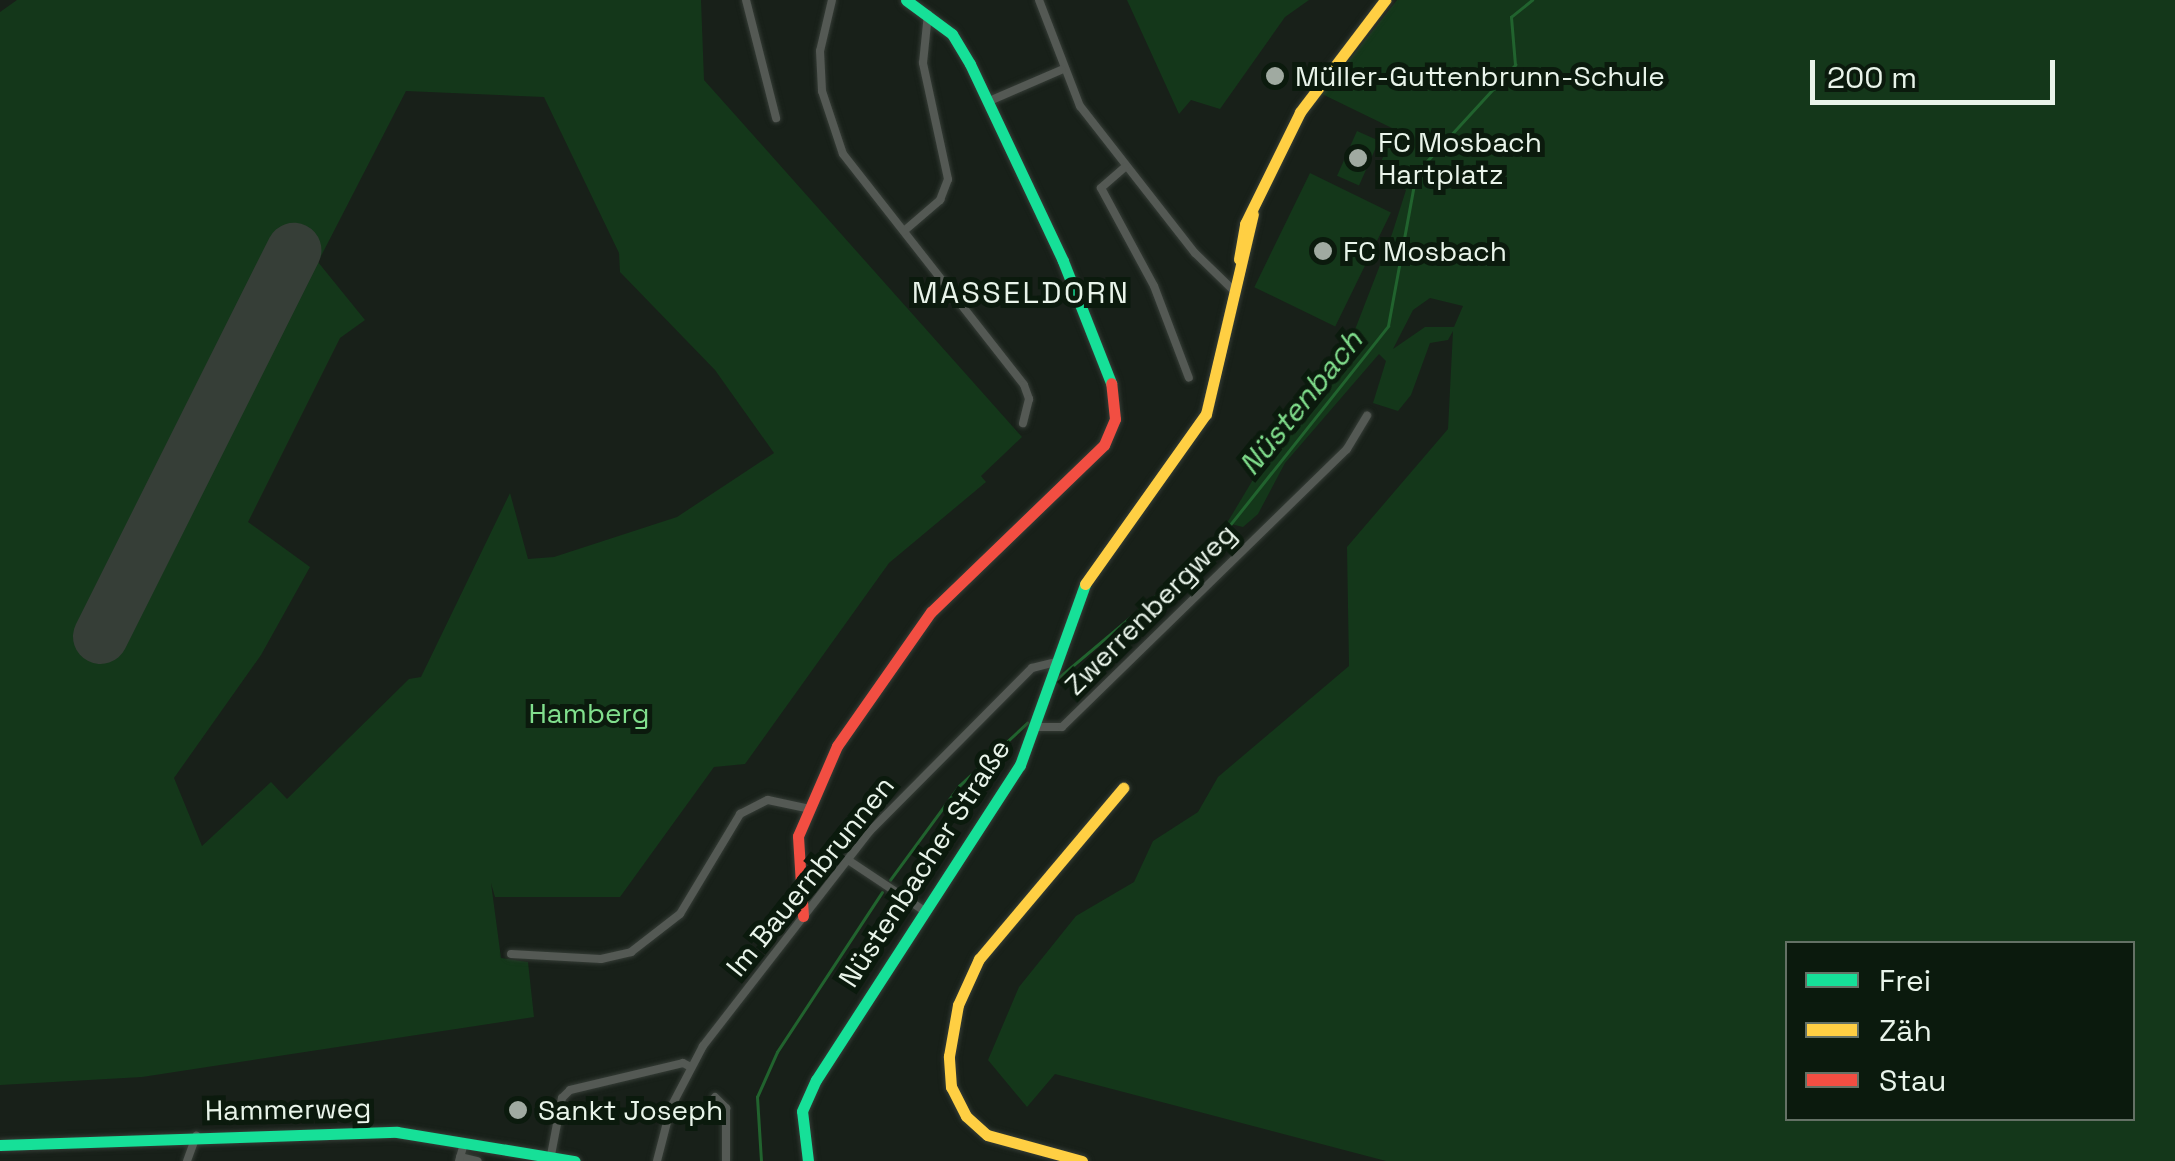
<!DOCTYPE html>
<html>
<head>
<meta charset="utf-8">
<style>
	body { margin:0 }
	#map { position:relative; width:2175px; height:1161px; overflow:hidden; background:#182019; font-family:"Space Grotesk",sans-serif }
	div>[style] { position:absolute }
	.green>* { inset:0; background:#14371a; transform-origin:0 0 }
	.stream>* { height:2.5px; margin:-1.25px; padding:0 1.25px; transform-origin:1.25px; border-radius:1.25px; background:#21632e }
	.runway>* { height:55px; margin:-27.5px; padding:0 27.5px; transform-origin:27.5px; border-radius:27.5px; background:#363e37 }
	.roads { filter:drop-shadow(0 0 2px #353c36) drop-shadow(0 0 2px #353c36) }
	.street>* { height:8px; margin:-4px; padding:0 4px; transform-origin:4px; border-radius:4px; background:#545954 }
	.fast>* { height:11px; margin:-5.5px; padding:0 5.5px; transform-origin:5.5px; border-radius:5.5px; background:#16e098 }
	.slow>* { height:11px; margin:-5.5px; padding:0 5.5px; transform-origin:5.5px; border-radius:5.5px; background:#ffcf43 }
	.jam>* { height:11px; margin:-5.5px; padding:0 5.5px; transform-origin:5.5px; border-radius:5.5px; background:#f24e42 }
	.dots>* { width:28px; height:28px; translate:-50% -50%; box-sizing:border-box; border:5px solid #0b1a0d; border-radius:50% }
	span { translate:-50% -50%; white-space:nowrap; text-align:center; line-height:1.15; -webkit-text-stroke:10px #0b1a0d; paint-order:stroke }
	.poi-label { font-size:28px; color:#e9f4ea }
	.left { translate:0 -50%; text-align:left }
	.street-label { font-size:28px; color:#e9f4ea }
	.park-label { font-size:28px; color:#81df8d }
	.neighbourhood-label { font-size:30px; color:#e9f4ea; letter-spacing:2.5px }
	.water-label { font-size:30px; color:#80de8c; font-style:italic }
	.legend { position:absolute; left:1785px; top:941px; width:350px; height:180px; box-sizing:border-box; background:#0b1a0d; border:2px solid #647165; margin:0; padding:12px 18px; list-style:none; font-size:30px; color:#e9f4ea }
	.legend li { display:flex; align-items:center; gap:20px; height:50px }
	.legend b { width:50px; border:2px solid #647165 }
	.scale { position:absolute; left:1810px; top:60px; width:245px; height:45px; box-sizing:border-box; border:5px solid #e9f4ea; border-top:0; padding-left:12px; font-size:30px; line-height:35px; white-space:nowrap; color:#e9f4ea; -webkit-text-stroke:8px #0b1a0d; paint-order:stroke }
</style>
</head>
<body>
<div id="map">
	<div class="green">
		<div style="clip-path:polygon(evenodd,17px 0,701px 0,704px 80px,1022px 437px,981px 476px,986px 482px,889px 563px,745px 764px,714px 767px,620px 897px,495px 897px,491px 883px,501px 958px,528px 962px,534px 1017px,142px 1077px,0 1085px,0 12px,17px 0,406px 91px,544px 97px,619px 253px,620px 272px,715px 370px,774px 453px,677px 517px,554px 557px,528px 559px,510px 493px,421px 677px,409px 679px,287px 799px,271px 782px,202px 846px,174px 778px,261px 655px,310px 567px,248px 522px,340px 338px,365px 320px,318px 262px,406px 91px)"></div>
		<div style="clip-path:polygon(1127px 0,1309px 0,1285px 17px,1220px 109px,1191px 100px,1179px 114px)"></div>
		<div style="clip-path:polygon(evenodd,1397px 0,2175px 0,2175px 1161px,1386px 1161px,1055px 1074px,1027px 1107px,988px 1060px,1019px 987px,1076px 916px,1134px 882px,1153px 841px,1198px 812px,1218px 777px,1349px 666px,1347px 547px,1448px 429px,1453px 331px,1448px 340px,1430px 343px,1411px 395px,1398px 411px,1373px 403px,1386px 361px,1379px 354px,1285px 463px,1258px 514px,1243px 527px,1227px 523px,1293px 413px,1344px 358px,1392px 234px,1406px 190px,1375px 174px,1396px 130px,1322px 94px,1397px 0,1430px 298px,1463px 306px,1454px 327px,1425px 327px,1393px 349px,1413px 310px,1430px 298px,1397px 0,1788px 944px,2132px 944px,2132px 1118px,1788px 1118px,1788px 944px)"></div>
		<div style="left:1357px;top:131px;width:24px;height:49px;rotate:24deg"></div>
		<div style="left:1310px;top:173px;width:90px;height:127px;rotate:26deg"></div>
	</div>
	<div class="stream">
		<div style="left:1057px;top:679px;width:200px;rotate:-40.1deg"></div>
		<div style="left:1210px;top:550px;width:286px;rotate:-51.5deg"></div>
		<div style="left:1388px;top:326px;width:156px;rotate:-79.6deg"></div>
		<div style="left:1416px;top:173px;width:147px;rotate:-47.5deg"></div>
		<div style="left:1515px;top:65px;width:48px;rotate:-94.8deg"></div>
		<div style="left:1511px;top:17px;width:27px;rotate:-39deg"></div>
		<div style="left:890px;top:880px;width:117px;rotate:-53.7deg"></div>
		<div style="left:959px;top:786px;width:93px;rotate:-42.8deg"></div>
		<div style="left:761px;top:1161px;width:64px;rotate:-93.6deg"></div>
		<div style="left:757px;top:1097px;width:49px;rotate:-66deg"></div>
		<div style="left:777px;top:1052px;width:191px;rotate:-56.7deg"></div>
	</div>
	<div class="runway">
		<div style="left:100px;top:636px;width:432px;rotate:-63.4deg"></div>
	</div>
	<div class="roads">
		<div class="street">
			<div style="left:746px;top:0;width:122px;rotate:75.7deg"></div>
			<div style="left:832px;top:0;width:52px;rotate:103.2deg"></div>
			<div style="left:820px;top:51px;width:40px;rotate:87.1deg"></div>
			<div style="left:822px;top:91px;width:66px;rotate:71.6deg"></div>
			<div style="left:843px;top:154px;width:293px;rotate:51.9deg"></div>
			<div style="left:1024px;top:385px;width:15px;rotate:70deg"></div>
			<div style="left:1029px;top:399px;width:25px;rotate:104deg"></div>
			<div style="left:1039px;top:0;width:114px;rotate:68.9deg"></div>
			<div style="left:1080px;top:106px;width:187px;rotate:52deg"></div>
			<div style="left:1195px;top:253px;width:53px;rotate:44.2deg"></div>
			<div style="left:987px;top:102px;width:81px;rotate:-23.4deg"></div>
			<div style="left:1125px;top:167px;width:32px;rotate:139deg"></div>
			<div style="left:1101px;top:188px;width:111px;rotate:61.6deg"></div>
			<div style="left:1154px;top:286px;width:98px;rotate:69.2deg"></div>
			<div style="left:904px;top:231px;width:48px;rotate:-40.7deg"></div>
			<div style="left:940px;top:200px;width:22px;rotate:-69deg"></div>
			<div style="left:948px;top:179px;width:119px;rotate:-102.2deg"></div>
			<div style="left:923px;top:63px;width:49px;rotate:-84.2deg"></div>
			<div style="left:1037px;top:727px;width:25px"></div>
			<div style="left:1062px;top:727px;width:398px;rotate:-44.3deg"></div>
			<div style="left:1347px;top:449px;width:39px;rotate:-59deg"></div>
			<div style="left:848px;top:860px;width:90px;rotate:33.7deg"></div>
			<div style="left:511px;top:954px;width:90px;rotate:3.2deg"></div>
			<div style="left:601px;top:959px;width:31px;rotate:-13deg"></div>
			<div style="left:631px;top:952px;width:62px;rotate:-37.8deg"></div>
			<div style="left:680px;top:914px;width:117px;rotate:-59deg"></div>
			<div style="left:740px;top:814px;width:31px;rotate:-27deg"></div>
			<div style="left:768px;top:800px;width:39px;rotate:12deg"></div>
			<div style="left:715px;top:1097px;width:16px;rotate:45deg"></div>
			<div style="left:726px;top:1108px;width:53px;rotate:90deg"></div>
			<div style="left:551px;top:1155px;width:58px;rotate:-79.1deg"></div>
			<div style="left:562px;top:1098px;width:11px;rotate:-45deg"></div>
			<div style="left:570px;top:1090px;width:116px;rotate:-13.4deg"></div>
			<div style="left:683px;top:1063px;width:9px;rotate:27deg"></div>
			<div style="left:460px;top:1157px;width:18px;rotate:13deg"></div>
			<div style="left:187px;top:1161px;width:27px;rotate:-70deg"></div>
			<div style="left:459px;top:1161px;width:19px;rotate:-74deg"></div>
			<div style="left:657px;top:1161px;width:56px;rotate:-75.5deg"></div>
			<div style="left:671px;top:1107px;width:69px;rotate:-62.3deg"></div>
			<div style="left:703px;top:1046px;width:271px;rotate:-52.2deg"></div>
			<div style="left:869px;top:832px;width:231px;rotate:-45.2deg"></div>
			<div style="left:1032px;top:668px;width:21px;rotate:-14deg"></div>
		</div>
		<div class="fast">
			<div style="left:906px;top:0;width:57px;rotate:36.5deg"></div>
			<div style="left:952px;top:34px;width:35px;rotate:59deg"></div>
			<div style="left:970px;top:64px;width:218px;rotate:64.7deg"></div>
			<div style="left:1063px;top:261px;width:131px;rotate:68.5deg"></div>
			<div style="left:0;top:1145px;width:397px;rotate:-1.9deg"></div>
			<div style="left:397px;top:1132px;width:180px;rotate:9.3deg"></div>
			<div style="left:808px;top:1161px;width:50px;rotate:-96.8deg"></div>
			<div style="left:802px;top:1111px;width:34px;rotate:-66deg"></div>
			<div style="left:816px;top:1080px;width:375px;rotate:-57.1deg"></div>
			<div style="left:1020px;top:765px;width:192px;rotate:-70.2deg"></div>
		</div>
		<div class="slow">
			<div style="left:1239px;top:259px;width:36px;rotate:-80deg"></div>
			<div style="left:1245px;top:224px;width:125px;rotate:-63.8deg"></div>
			<div style="left:1300px;top:112px;width:141px;rotate:-52.8deg"></div>
			<div style="left:1085px;top:584px;width:209px;rotate:-54.6deg"></div>
			<div style="left:1206px;top:414px;width:205px;rotate:-76.8deg"></div>
			<div style="left:1082px;top:1161px;width:98px;rotate:-164.7deg"></div>
			<div style="left:987px;top:1135px;width:28px;rotate:-138deg"></div>
			<div style="left:966px;top:1116px;width:33px;rotate:-117deg"></div>
			<div style="left:951px;top:1087px;width:31px;rotate:-94deg"></div>
			<div style="left:949px;top:1056px;width:52px;rotate:-80deg"></div>
			<div style="left:958px;top:1005px;width:51px;rotate:-65.5deg"></div>
			<div style="left:979px;top:959px;width:224px;rotate:-49.9deg"></div>
		</div>
		<div class="jam">
			<div style="left:803px;top:916px;width:80px;rotate:-93.6deg"></div>
			<div style="left:798px;top:836px;width:98px;rotate:-66.6deg"></div>
			<div style="left:837px;top:746px;width:164px;rotate:-55deg"></div>
			<div style="left:931px;top:612px;width:240px;rotate:-44deg"></div>
			<div style="left:1104px;top:445px;width:28px;rotate:-67deg"></div>
			<div style="left:1115px;top:419px;width:36px;rotate:-96deg"></div>
		</div>
	</div>
	<div class="dots">
		<div style="left:1275px;top:76px;background:#a0aaa1"></div>
		<div style="left:1358px;top:158px;background:#a0aaa1"></div>
		<div style="left:1323px;top:251px;background:#a0aaa1"></div>
		<div style="left:518px;top:1110px;background:#a0aaa1"></div>
	</div>
	<div class="poi-label">
		<span class="left" style="left:1295px;top:76px">Müller-Guttenbrunn-Schule</span>
		<span class="left" style="left:1378px;top:158px">FC Mosbach<br>Hartplatz</span>
		<span class="left" style="left:1343px;top:251px">FC Mosbach</span>
		<span class="left" style="left:538px;top:1110px">Sankt Joseph</span>
	</div>
	<div class="street-label">
		<span style="left:1150px;top:609px;rotate:-45deg">Zwerrenbergweg</span>
		<span style="left:924px;top:863px;rotate:-57deg">Nüstenbacher Straße</span>
		<span style="left:810px;top:876px;rotate:-51deg">Im Bauernbrunnen</span>
		<span style="left:288px;top:1109px;rotate:-1deg">Hammerweg</span>
	</div>
	<div class="park-label">
		<span style="left:589px;top:713px">Hamberg</span>
	</div>
	<div class="neighbourhood-label">
		<span style="left:1021px;top:293px">MASSELDORN</span>
	</div>
	<div class="water-label">
		<span style="left:1301px;top:403px;rotate:-51deg">Nüstenbach</span>
	</div>
	<ul class="legend">
	<li><b style="height:12px;background:#16e098"></b>Frei</li>
	<li><b style="height:12px;background:#ffcf43"></b>Zäh</li>
	<li><b style="height:12px;background:#f24e42"></b>Stau</li>
	</ul>
	<div class="scale">200 m</div>
</div>
</body>
</html>
